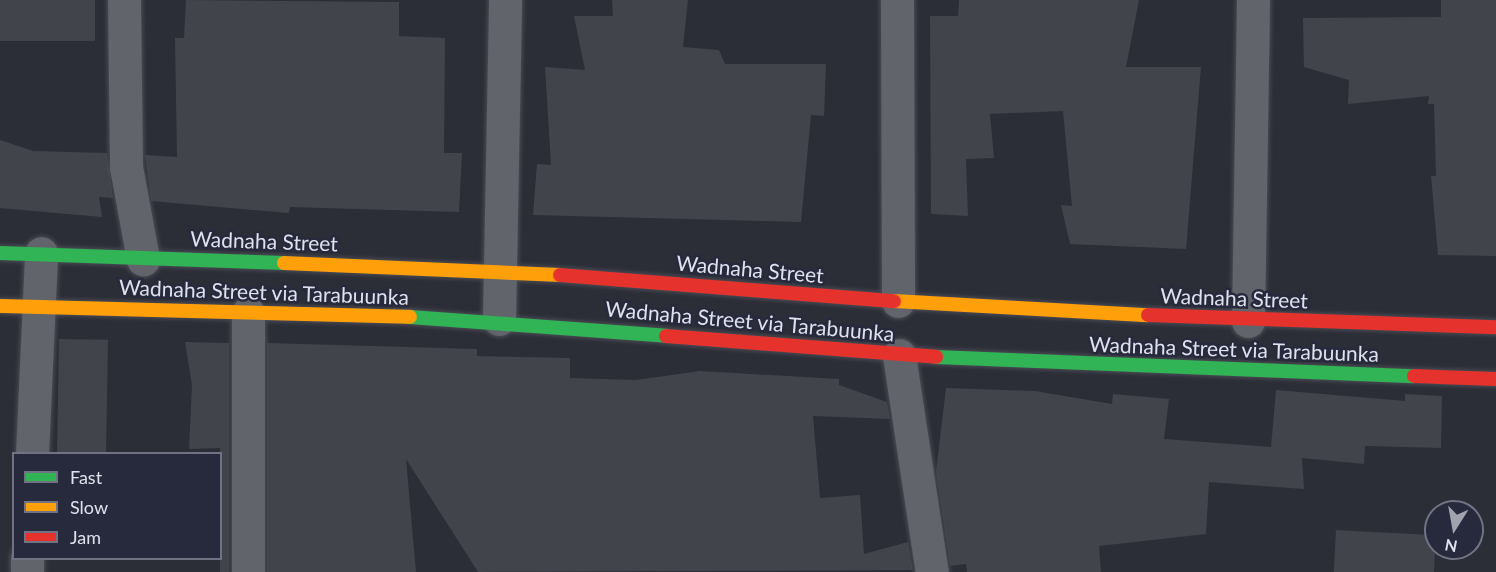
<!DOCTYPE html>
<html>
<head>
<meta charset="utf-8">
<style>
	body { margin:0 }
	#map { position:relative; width:1496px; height:572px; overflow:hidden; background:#2c2e37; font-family:Lato,sans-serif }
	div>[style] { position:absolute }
	.building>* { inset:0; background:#42444c; transform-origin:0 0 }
	.roads { filter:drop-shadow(0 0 2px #4a4b54) drop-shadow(0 0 2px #4a4b54) }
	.street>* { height:33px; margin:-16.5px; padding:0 16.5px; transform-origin:16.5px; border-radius:16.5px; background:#62646c }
	.fast>* { height:14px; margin:-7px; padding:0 7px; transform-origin:7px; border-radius:7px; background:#30b455 }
	.slow>* { height:14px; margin:-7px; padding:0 7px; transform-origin:7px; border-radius:7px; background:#ff9f0a }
	.jam>* { height:14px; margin:-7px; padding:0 7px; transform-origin:7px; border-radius:7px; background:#e5322d }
	span { translate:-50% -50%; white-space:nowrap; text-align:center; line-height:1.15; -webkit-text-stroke:5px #272a3c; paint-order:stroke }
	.street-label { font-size:21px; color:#dfe1ed }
	.legend { position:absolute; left:12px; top:452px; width:210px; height:108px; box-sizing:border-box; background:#272a3c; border:2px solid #717383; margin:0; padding:8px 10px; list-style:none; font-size:18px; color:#dfe1ed }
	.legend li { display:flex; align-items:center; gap:12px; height:30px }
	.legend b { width:30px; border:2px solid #717383 }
	.north { position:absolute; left:1424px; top:500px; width:60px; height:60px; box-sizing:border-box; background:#272a3c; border:2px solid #717383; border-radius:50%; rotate:191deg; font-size:16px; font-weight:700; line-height:24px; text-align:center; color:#dfe1ed }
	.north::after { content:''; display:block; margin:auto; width:21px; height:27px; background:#a0a2ad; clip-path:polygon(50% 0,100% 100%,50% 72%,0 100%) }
</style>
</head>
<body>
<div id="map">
	<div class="building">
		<div style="left:0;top:0;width:95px;height:41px"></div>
		<div style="clip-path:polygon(186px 0,399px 2px,399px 36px,445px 38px,444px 153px,462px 153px,459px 212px,290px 207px,289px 213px,151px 201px,145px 155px,177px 157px,175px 38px,184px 38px)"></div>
		<div style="clip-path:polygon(612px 0,688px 0,683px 47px,719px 50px,725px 64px,826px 64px,824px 116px,811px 115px,801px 222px,533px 215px,537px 164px,551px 165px,545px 67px,585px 70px,574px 16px,613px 16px)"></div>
		<div style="clip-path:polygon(959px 0,1139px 0,1126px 67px,1201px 67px,1186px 249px,1070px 244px,1061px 205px,1072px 206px,1063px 111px,990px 114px,994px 158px,966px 159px,968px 216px,931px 214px,930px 16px,958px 16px)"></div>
		<div style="clip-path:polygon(1441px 0,1496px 0,1496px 256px,1438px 255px,1431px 176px,1436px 176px,1434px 104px,1428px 104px,1429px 96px,1348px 104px,1349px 80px,1304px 67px,1303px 18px,1441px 17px)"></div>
		<div style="clip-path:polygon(0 140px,33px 151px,107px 153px,113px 198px,99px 197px,102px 217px,0 208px)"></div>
		<div style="left:59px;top:339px;width:49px;height:114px;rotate:1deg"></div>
		<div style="clip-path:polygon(185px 342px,229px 343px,229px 572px,220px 572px,220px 448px,189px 449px,192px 385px)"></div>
		<div style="clip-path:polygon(267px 343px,477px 349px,477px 356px,570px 358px,570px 378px,636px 380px,700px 371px,839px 379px,839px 385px,887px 402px,890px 419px,813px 416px,820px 498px,860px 495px,864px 554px,908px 542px,913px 570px,478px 572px,406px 459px,416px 572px,267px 572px)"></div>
		<div style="clip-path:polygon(946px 388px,1035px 391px,1112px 404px,1113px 394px,1169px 399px,1164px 439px,1271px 447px,1276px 390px,1405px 401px,1405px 394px,1442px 396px,1441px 448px,1365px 446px,1364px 464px,1302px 458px,1304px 489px,1209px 482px,1206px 534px,1099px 546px,1101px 572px,967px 572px,966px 564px,950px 566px,936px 472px)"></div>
		<div style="left:1336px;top:530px;width:100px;height:42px;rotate:3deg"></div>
	</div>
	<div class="roads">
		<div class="street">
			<div style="left:124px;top:0;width:167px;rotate:89.3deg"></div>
			<div style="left:126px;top:167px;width:94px;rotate:79.5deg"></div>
			<div style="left:897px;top:0;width:301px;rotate:89.8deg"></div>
			<div style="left:499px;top:319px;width:319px;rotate:-88.9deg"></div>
			<div style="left:1248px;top:321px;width:321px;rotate:-89.1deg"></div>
			<div style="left:899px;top:355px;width:219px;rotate:81.4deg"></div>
			<div style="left:32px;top:454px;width:201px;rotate:-87.4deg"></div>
			<div style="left:27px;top:572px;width:14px;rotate:-90deg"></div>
			<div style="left:248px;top:572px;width:259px;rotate:-90deg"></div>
		</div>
		<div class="fast">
			<div style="left:0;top:253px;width:284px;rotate:2deg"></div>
			<div style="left:410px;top:317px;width:257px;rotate:4.2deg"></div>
			<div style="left:936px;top:357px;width:478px;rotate:2.3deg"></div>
		</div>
		<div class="slow">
			<div style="left:284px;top:263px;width:276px;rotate:2.5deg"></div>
			<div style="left:894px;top:301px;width:254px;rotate:3.2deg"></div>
			<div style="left:0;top:306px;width:410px;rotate:1.5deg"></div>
		</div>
		<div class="jam">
			<div style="left:560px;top:275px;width:335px;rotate:4.5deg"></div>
			<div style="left:1148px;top:315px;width:348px;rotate:2deg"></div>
			<div style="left:666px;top:336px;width:271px;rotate:4.4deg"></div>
			<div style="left:1414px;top:376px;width:82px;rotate:2.1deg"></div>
		</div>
	</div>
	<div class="street-label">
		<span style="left:264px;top:241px;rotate:2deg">Wadnaha Street</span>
		<span style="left:750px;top:269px;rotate:5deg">Wadnaha Street</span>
		<span style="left:264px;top:292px;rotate:2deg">Wadnaha Street via Tarabuunka</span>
		<span style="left:1234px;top:298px;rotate:2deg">Wadnaha Street</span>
		<span style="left:750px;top:321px;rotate:5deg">Wadnaha Street via Tarabuunka</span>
		<span style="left:1234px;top:349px;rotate:2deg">Wadnaha Street via Tarabuunka</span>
	</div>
	<ul class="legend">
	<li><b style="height:8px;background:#30b455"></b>Fast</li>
	<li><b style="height:8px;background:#ff9f0a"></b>Slow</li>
	<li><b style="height:8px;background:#e5322d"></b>Jam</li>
	</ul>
	<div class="north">N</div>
</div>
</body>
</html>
